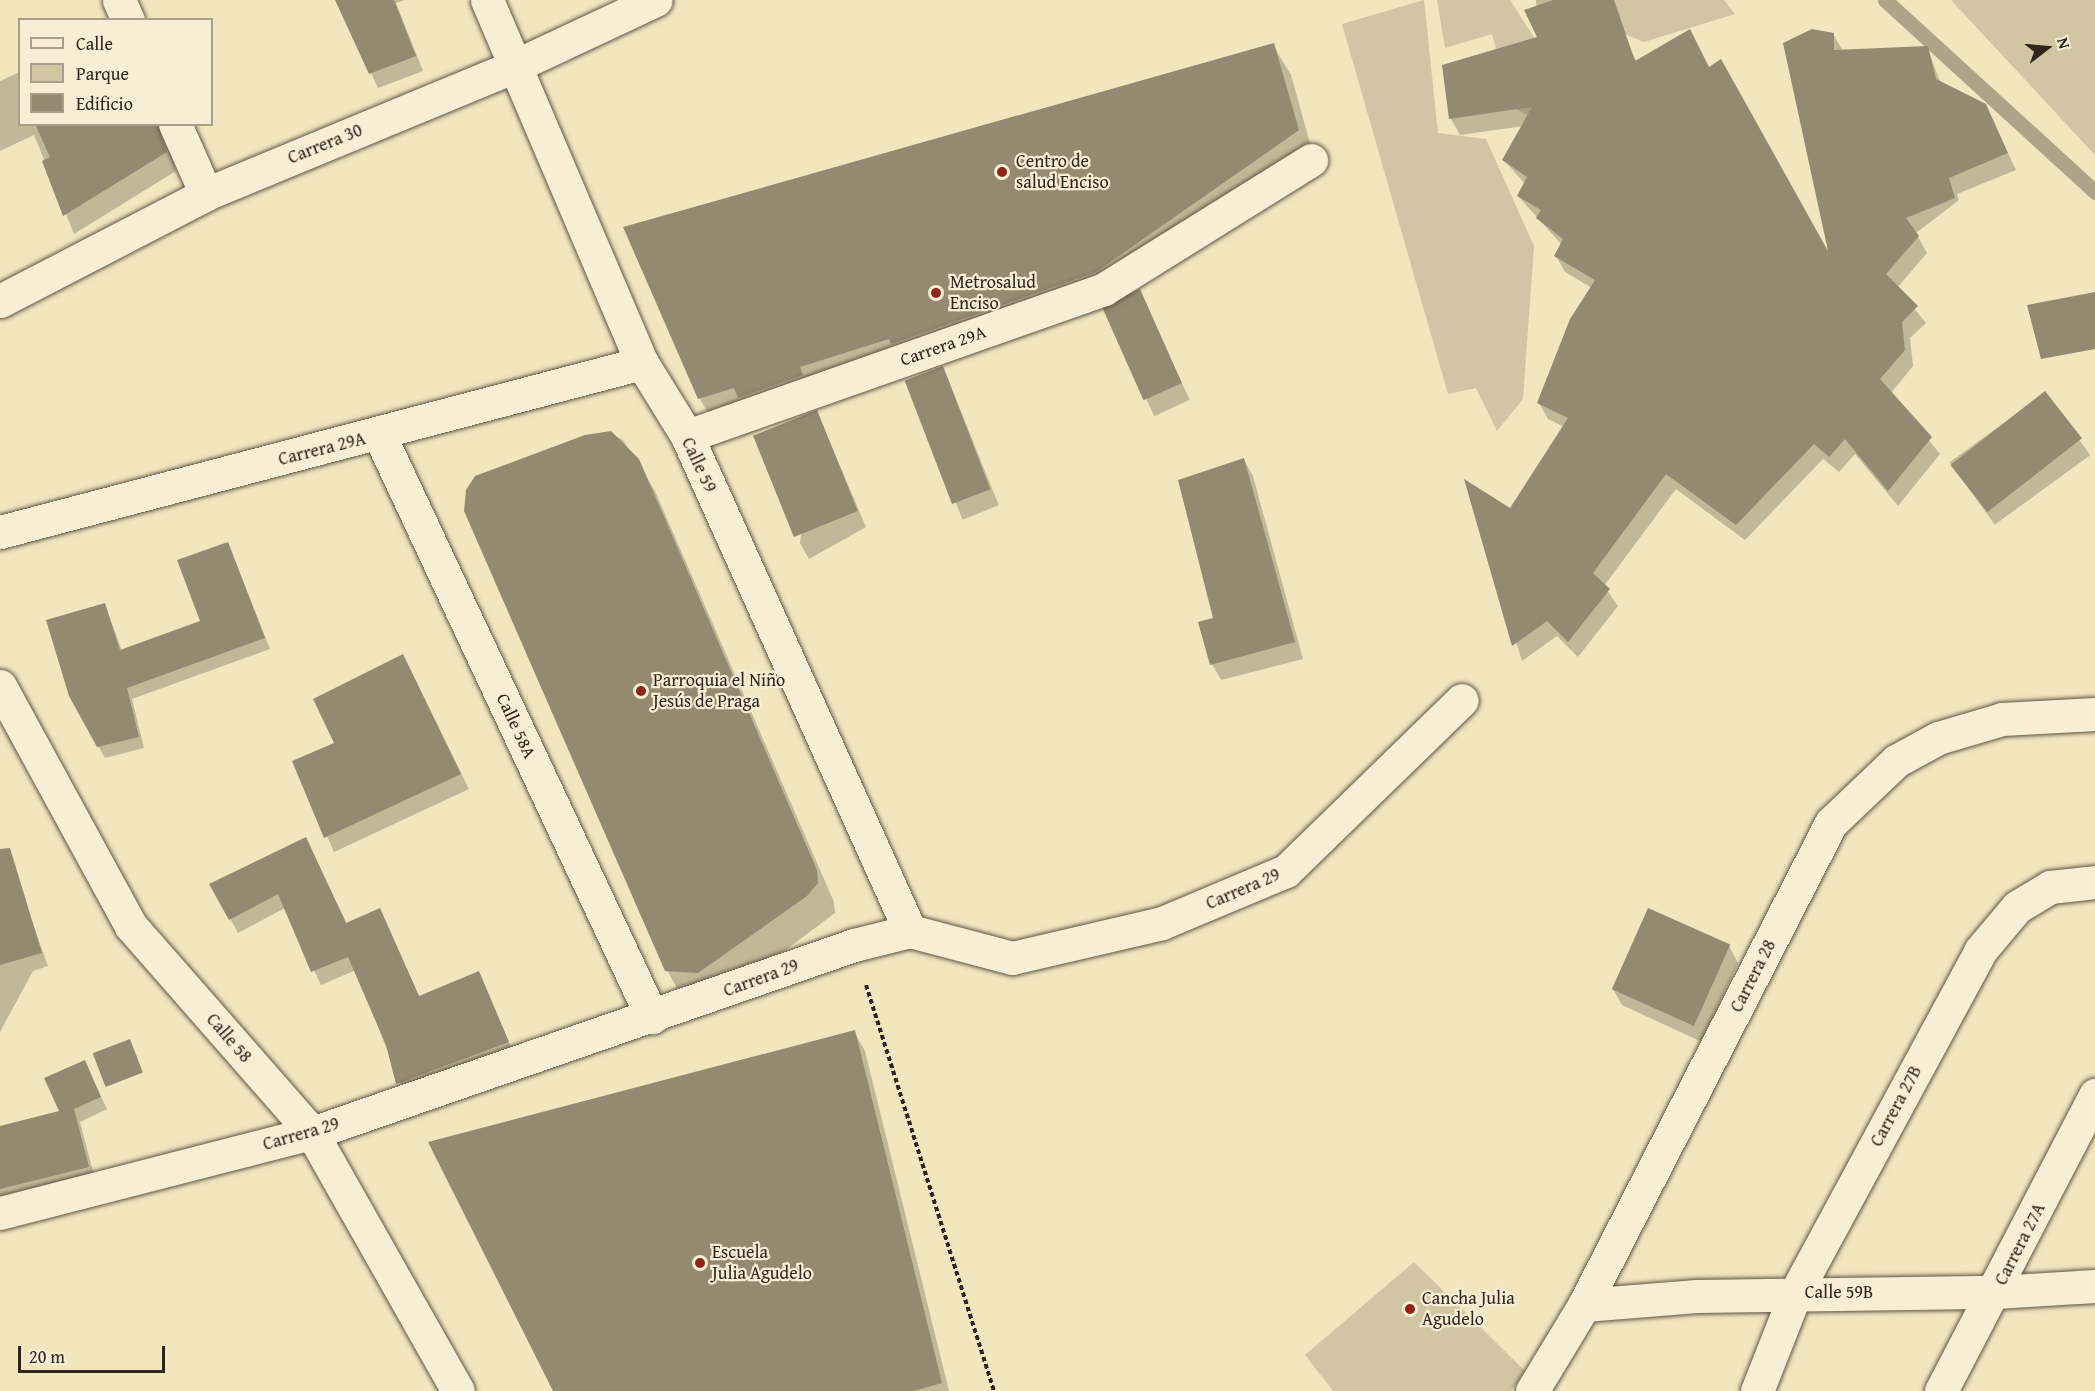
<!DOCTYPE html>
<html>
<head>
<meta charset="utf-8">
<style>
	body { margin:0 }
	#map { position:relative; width:2095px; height:1391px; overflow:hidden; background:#f2e6bf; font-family:"Gentium Book Plus",serif }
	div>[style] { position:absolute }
	.green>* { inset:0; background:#d1c5a3 }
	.shadow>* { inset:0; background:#0003; transform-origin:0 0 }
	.stream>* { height:15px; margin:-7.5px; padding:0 7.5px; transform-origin:7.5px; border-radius:7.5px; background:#afa488 }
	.building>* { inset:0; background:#948971; transform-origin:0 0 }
	.path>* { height:4px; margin-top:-2px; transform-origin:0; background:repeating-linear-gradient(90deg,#2e251c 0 4.5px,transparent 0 7.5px) }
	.roads { filter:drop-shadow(0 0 2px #5f5545) drop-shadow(0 0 2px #5f5545) }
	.street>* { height:33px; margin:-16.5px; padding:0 16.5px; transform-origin:16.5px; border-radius:16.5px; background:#f7efd5 }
	.secondary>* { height:33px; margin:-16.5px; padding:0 16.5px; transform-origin:16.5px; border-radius:16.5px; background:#f7efd5 }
	.dots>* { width:16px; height:16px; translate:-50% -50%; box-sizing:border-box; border:3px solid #f7efd5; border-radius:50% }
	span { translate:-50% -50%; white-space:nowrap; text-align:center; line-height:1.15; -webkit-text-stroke:4.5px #f7efd5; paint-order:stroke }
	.street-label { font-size:18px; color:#2e251c }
	.poi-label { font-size:18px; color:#2e251c }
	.left { translate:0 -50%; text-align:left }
	.legend { position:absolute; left:18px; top:18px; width:195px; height:108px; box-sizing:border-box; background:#f7efd5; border:2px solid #a79e8b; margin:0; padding:8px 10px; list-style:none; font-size:18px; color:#2e251c }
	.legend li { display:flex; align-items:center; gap:12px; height:30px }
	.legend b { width:30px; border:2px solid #a79e8b }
	.north { position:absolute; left:2017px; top:18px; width:60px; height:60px; -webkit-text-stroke:4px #f7efd5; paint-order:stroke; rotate:74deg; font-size:16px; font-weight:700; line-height:24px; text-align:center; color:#2e251c }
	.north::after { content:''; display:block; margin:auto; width:21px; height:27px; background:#2e251c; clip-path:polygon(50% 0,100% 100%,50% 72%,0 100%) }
	.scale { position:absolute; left:18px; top:1346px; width:147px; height:27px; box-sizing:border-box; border:3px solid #2e251c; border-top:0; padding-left:8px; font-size:18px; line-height:21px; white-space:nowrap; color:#2e251c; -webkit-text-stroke:4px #f7efd5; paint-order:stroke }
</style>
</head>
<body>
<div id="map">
	<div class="green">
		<div style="clip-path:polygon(1424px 0,1438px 133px,1486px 139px,1534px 246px,1523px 399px,1497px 431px,1476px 388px,1448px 394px,1342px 24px)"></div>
		<div style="clip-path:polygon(1437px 0,1510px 0,1579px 107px,1584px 144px,1512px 107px,1492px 34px,1445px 48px)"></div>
		<div style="clip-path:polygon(1586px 0,1724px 0,1735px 14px,1644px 42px,1592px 21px)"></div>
		<div style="clip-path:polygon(1951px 0,2095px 0,2095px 155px)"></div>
		<div style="clip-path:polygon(1414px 1262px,1525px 1371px,1511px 1391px,1333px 1391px,1305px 1355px)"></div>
	</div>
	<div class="shadow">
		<div style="clip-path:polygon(337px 0,405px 0,396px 3px,423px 71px,378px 88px)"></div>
		<div style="clip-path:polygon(1536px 0,1576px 0,1627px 43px,1637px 62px,1709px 69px,1830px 257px,1833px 34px,1843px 51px,1927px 47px,1941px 84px,1985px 105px,2016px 170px,1957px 194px,1959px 200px,1916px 233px,1927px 253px,1897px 288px,1926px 323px,1910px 338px,1913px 366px,1891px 393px,1940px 454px,1898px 506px,1855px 454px,1839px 472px,1823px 459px,1745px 540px,1676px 489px,1604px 586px,1618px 606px,1578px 657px,1557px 636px,1522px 661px,1467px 483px,1511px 510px,1564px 427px,1548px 419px,1539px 403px,1592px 288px,1565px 272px,1556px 256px,1562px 245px,1518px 196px,1525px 184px,1504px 160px,1524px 126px,1460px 135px,1451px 119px,1539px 38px)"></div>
		<div style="clip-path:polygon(1273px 45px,1291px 75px,1315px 161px,1113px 302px,717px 429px,700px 399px)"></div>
		<div style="clip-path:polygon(20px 72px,20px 124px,164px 124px,176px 171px,74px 234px,34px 135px,0 151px,0 81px)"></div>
		<div style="left:1139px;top:291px;width:120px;height:39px;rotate:65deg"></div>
		<div style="left:943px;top:367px;width:149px;height:39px;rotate:68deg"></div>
		<div style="left:2045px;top:393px;width:77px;height:118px;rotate:54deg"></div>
		<div style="clip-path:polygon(817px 412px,866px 527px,809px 559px,800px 543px)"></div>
		<div style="clip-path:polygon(610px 433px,623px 440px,655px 491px,834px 902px,835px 913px,715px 1003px,684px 1001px,667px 970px)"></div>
		<div style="clip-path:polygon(1244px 460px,1253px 476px,1303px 659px,1221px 680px,1212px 664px,1215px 619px)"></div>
		<div style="clip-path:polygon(228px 543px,270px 649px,132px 699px,144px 748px,105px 758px,70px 695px,105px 605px,122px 651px,202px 622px)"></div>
		<div style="clip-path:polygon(411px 671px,469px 789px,334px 852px,294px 761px,336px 744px)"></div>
		<div style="clip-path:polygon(306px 839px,347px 924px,380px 910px,420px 998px,479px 973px,515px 1056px,405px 1096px,356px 970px,321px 985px,285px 908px,238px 933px,212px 884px)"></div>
		<div style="clip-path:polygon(28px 911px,48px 966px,33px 971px,0 1032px,0 919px)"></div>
		<div style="clip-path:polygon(1729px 946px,1738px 963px,1702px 1042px,1622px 1005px,1613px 989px)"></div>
		<div style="clip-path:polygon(854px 1032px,865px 1051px,949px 1391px,555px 1391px)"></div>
		<div style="clip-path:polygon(84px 1062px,107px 1109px,80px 1122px,95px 1179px,0 1203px,0 1127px,61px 1112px)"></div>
	</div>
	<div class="stream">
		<div style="left:1885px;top:0;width:285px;rotate:42.4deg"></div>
	</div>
	<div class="building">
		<div style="clip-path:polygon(335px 0,394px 0,416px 56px,369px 74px)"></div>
		<div style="clip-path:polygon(1553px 0,1614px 0,1635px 61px,1690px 29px,1709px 67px,1721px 59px,1828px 251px,1783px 43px,1812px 29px,1834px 33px,1834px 50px,1928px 46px,1936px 79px,1986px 104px,2008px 153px,1949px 178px,1955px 198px,1906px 218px,1919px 236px,1886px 274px,1918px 306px,1902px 322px,1905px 350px,1880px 379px,1932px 437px,1888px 491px,1845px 439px,1829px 457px,1814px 444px,1736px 525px,1666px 474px,1593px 573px,1610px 589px,1568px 642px,1547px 621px,1512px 646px,1464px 479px,1510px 508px,1568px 418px,1537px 403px,1570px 319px,1595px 280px,1554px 256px,1563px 239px,1536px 218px,1541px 210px,1517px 196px,1527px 177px,1502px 160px,1532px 107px,1449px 119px,1442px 65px,1537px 37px,1524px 10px)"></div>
		<div style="clip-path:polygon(1274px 43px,1299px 130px,1096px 272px,891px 344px,889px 339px,800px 367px,803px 375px,738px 398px,734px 388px,698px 399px,623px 227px)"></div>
		<div style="clip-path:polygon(35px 124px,157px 124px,167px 152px,63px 216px,42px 161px,50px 157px)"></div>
		<div style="left:1140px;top:289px;width:103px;height:42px;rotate:66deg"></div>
		<div style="clip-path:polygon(2095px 292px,2095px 349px,2041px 359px,2027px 305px)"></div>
		<div style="left:943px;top:366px;width:132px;height:41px;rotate:69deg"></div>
		<div style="left:2045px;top:391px;width:60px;height:120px;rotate:52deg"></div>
		<div style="left:817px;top:410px;width:109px;height:69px;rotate:68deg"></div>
		<div style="clip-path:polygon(611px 431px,639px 459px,817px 870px,818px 883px,807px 896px,698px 973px,665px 971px,464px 511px,466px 490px,475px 476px,585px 435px)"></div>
		<div style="clip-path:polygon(1244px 458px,1295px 642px,1210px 665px,1198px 622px,1213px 618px,1178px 480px)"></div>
		<div style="clip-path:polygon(228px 542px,265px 638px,127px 688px,139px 737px,97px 747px,69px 696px,46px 620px,105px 603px,120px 650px,200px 621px,177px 560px)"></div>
		<div style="clip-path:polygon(403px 654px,461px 774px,324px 838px,292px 761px,334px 743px,313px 699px)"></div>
		<div style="clip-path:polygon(306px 837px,346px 923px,380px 908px,419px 996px,479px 971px,509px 1042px,396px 1084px,386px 1045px,348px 957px,311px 972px,278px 894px,229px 920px,209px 884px)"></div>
		<div style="clip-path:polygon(10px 848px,42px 953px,0 965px,0 849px)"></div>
		<div style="left:1648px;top:908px;width:90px;height:89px;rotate:24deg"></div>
		<div style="clip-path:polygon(855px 1030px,942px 1383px,914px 1391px,553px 1391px,428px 1142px)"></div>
		<div style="left:130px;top:1039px;width:36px;height:40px;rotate:69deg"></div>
		<div style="clip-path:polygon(85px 1060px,101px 1097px,74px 1109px,89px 1167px,0 1189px,0 1126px,59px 1111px,44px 1078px)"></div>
	</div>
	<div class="path">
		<div style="left:866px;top:985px;width:426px;rotate:72.5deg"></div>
	</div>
	<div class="roads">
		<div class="street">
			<div style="left:119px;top:0;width:22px;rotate:66deg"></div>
			<div style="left:487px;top:0;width:395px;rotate:66.9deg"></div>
			<div style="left:642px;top:363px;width:86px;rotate:58.3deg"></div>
			<div style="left:687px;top:436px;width:543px;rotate:65.75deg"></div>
			<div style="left:175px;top:124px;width:77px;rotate:66.1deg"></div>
			<div style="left:0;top:301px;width:232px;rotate:-27.4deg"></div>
			<div style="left:206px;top:194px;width:337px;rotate:-22.5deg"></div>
			<div style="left:517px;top:65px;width:153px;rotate:-25.1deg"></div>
			<div style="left:379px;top:434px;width:644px;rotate:64.91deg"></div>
			<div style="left:687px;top:436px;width:442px;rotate:-19.4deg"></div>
			<div style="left:1104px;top:289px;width:244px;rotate:-31.9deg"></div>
			<div style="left:0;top:532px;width:664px;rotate:-14.75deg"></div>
			<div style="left:0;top:1213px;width:322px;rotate:-14.4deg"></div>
			<div style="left:312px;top:1133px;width:574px;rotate:-19.13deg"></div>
			<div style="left:854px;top:945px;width:58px;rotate:-14deg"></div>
			<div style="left:910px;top:931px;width:106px;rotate:14.8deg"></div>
			<div style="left:1012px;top:958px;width:154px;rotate:-13.1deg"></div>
			<div style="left:1162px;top:923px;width:134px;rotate:-22.8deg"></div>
			<div style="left:1286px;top:871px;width:245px;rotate:-44.2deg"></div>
			<div style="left:1584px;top:1305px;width:113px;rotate:-4.6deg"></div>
			<div style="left:1697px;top:1296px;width:299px;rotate:-0.8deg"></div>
			<div style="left:1996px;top:1292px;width:99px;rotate:-3.5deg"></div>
			<div style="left:1532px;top:1391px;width:100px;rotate:-58.8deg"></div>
			<div style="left:1584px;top:1305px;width:542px;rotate:-62.87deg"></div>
			<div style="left:1831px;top:823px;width:90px;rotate:-43.6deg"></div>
			<div style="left:1896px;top:761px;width:48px;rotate:-28.7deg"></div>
			<div style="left:1938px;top:738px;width:67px;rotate:-16.5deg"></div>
			<div style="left:2002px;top:719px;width:93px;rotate:-3.1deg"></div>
			<div style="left:1757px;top:1391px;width:106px;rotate:-68.5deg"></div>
			<div style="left:1796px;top:1292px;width:387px;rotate:-61.6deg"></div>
			<div style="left:1980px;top:951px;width:57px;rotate:-49.9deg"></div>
			<div style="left:2017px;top:907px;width:39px;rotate:-31deg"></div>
			<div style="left:2050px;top:887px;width:45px;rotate:-6.3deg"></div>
			<div style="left:1941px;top:1391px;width:334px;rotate:-62.5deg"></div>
		</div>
		<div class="secondary">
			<div style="left:0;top:686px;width:273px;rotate:61.4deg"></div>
			<div style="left:131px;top:926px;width:275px;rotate:48.8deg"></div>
			<div style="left:312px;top:1133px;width:296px;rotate:60.5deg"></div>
		</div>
	</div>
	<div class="dots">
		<div style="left:1002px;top:172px;background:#8f2418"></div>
		<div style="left:936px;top:293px;background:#8f2418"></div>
		<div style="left:641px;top:691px;background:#8f2418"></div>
		<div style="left:700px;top:1263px;background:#8f2418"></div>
		<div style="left:1410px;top:1309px;background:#8f2418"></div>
	</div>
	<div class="street-label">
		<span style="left:325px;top:144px;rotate:-22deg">Carrera 30</span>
		<span style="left:943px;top:346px;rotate:-19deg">Carrera 29A</span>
		<span style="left:322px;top:449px;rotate:-14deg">Carrera 29A</span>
		<span style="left:699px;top:465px;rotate:65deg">Calle 59</span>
		<span style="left:516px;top:726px;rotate:65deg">Calle 58A</span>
		<span style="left:1243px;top:889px;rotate:-23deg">Carrera 29</span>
		<span style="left:1753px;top:976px;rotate:-63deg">Carrera 28</span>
		<span style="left:761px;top:978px;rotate:-20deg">Carrera 29</span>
		<span style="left:229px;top:1038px;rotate:49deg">Calle 58</span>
		<span style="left:1896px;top:1106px;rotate:-62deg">Carrera 27B</span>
		<span style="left:301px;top:1134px;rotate:-16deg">Carrera 29</span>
		<span style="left:2020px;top:1244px;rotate:-63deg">Carrera 27A</span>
		<span style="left:1839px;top:1292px">Calle 59B</span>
	</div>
	<div class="poi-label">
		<span class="left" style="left:1016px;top:172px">Centro de<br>salud Enciso</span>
		<span class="left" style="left:950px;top:293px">Metrosalud<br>Enciso</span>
		<span class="left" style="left:653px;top:691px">Parroquia el Niño<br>Jesús de Praga</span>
		<span class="left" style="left:712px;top:1263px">Escuela<br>Julia Agudelo</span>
		<span class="left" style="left:1422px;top:1309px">Cancha Julia<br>Agudelo</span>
	</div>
	<ul class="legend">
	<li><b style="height:8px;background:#f7efd5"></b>Calle</li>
	<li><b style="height:16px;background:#d1c5a3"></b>Parque</li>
	<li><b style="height:16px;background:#948971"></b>Edificio</li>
	</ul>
	<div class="north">N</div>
	<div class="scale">20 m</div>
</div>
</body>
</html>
